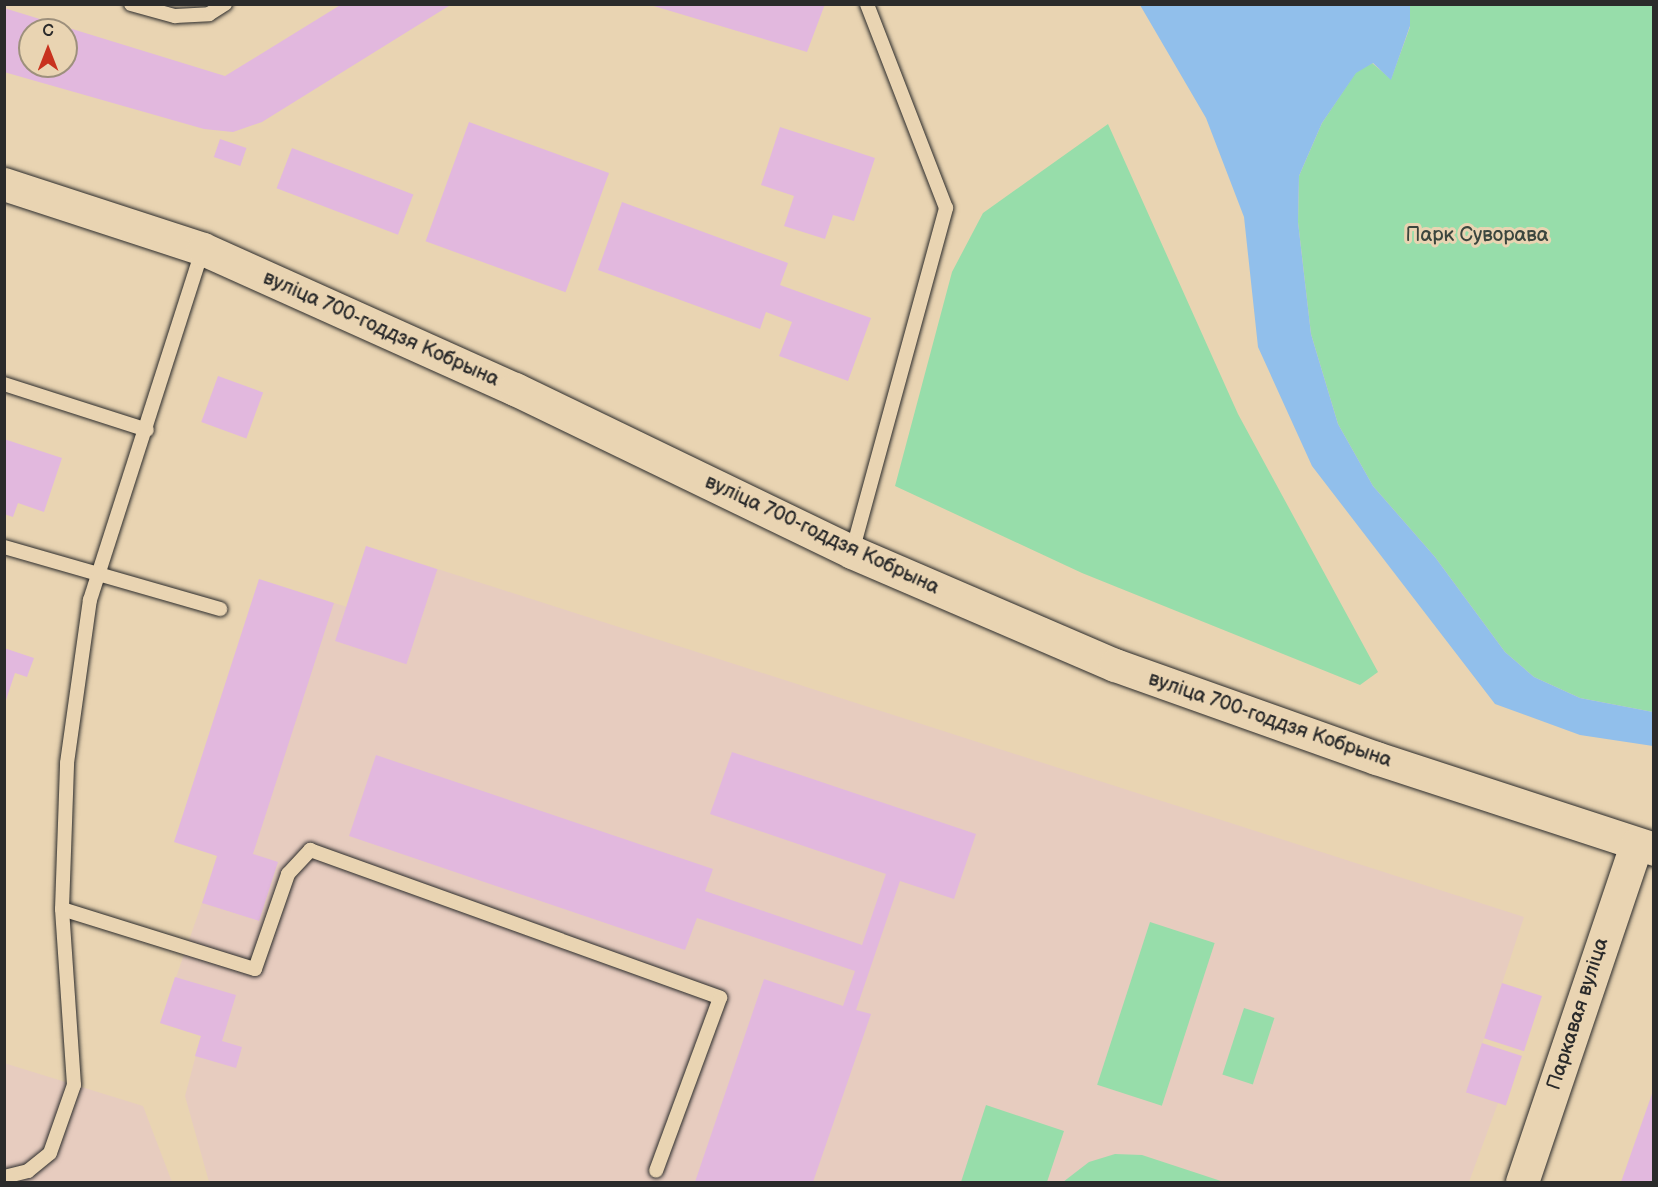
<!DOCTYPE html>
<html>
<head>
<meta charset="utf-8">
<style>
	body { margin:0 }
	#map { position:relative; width:1658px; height:1187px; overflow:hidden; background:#e9d4b2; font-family:"Balsamiq Sans",sans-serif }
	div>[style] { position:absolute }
	.built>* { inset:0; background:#e7ccbf }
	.green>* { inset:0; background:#97ddaa; transform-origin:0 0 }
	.water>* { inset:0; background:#91bfeb }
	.building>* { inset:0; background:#e2b8de; transform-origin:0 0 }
	.roads { filter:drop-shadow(0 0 2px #2b2b2b) drop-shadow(0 0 2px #2b2b2b) }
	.service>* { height:14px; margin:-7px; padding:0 7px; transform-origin:7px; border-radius:7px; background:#e9d4b2 }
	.tertiary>* { height:33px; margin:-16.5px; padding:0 16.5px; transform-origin:16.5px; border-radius:16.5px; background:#e9d4b2 }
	span { translate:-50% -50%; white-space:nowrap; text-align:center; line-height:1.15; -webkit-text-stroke:6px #e9d4b2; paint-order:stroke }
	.park-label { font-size:20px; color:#3b463e }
	.street-label { font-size:20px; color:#2b2b2b }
	.frame { position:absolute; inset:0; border:6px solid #2b2b2b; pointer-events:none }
	.north { position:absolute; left:18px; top:18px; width:60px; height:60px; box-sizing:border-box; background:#e9d4b2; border:2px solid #9d907c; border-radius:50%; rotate:0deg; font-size:16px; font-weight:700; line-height:24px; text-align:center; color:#2b2b2b }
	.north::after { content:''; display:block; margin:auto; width:21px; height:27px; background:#c8321e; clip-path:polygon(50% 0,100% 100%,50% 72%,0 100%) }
</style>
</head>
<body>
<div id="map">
	<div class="built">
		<div style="clip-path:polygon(366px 546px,1524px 917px,1466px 1093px,1498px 1103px,1469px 1182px,209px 1182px,185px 1096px,201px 1036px,160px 1023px,202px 903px,258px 921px,253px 854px,334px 603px,347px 607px)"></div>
		<div style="clip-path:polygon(4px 1063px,143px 1106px,172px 1182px,5px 1182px)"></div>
	</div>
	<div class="green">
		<div style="clip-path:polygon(1410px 5px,1653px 5px,1653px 712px,1580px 698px,1534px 677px,1505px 652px,1435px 557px,1373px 486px,1338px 424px,1311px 334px,1298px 222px,1299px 176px,1322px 123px,1356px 72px,1372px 63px,1391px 79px,1410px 27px)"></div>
		<div style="clip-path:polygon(1108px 124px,1238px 414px,1378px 672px,1360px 685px,1082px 573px,895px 486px,952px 272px,983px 213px)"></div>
		<div style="left:1150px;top:922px;width:68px;height:171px;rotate:18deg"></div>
		<div style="left:1244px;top:1008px;width:32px;height:70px;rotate:18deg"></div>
		<div style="clip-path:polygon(986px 1105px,1064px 1131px,1047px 1182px,961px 1182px)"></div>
		<div style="clip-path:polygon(1115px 1154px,1142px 1155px,1224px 1182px,1063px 1182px,1089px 1162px)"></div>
	</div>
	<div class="water">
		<div style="clip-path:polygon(1140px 5px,1410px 5px,1410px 26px,1391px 80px,1373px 63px,1356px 73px,1322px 123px,1299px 176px,1298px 222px,1311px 334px,1338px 424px,1373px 486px,1435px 557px,1505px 652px,1534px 677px,1580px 698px,1653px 712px,1653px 746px,1580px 735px,1495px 704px,1312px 466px,1258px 347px,1244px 217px,1206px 118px)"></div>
	</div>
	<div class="building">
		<div style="clip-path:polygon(evenodd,342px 4px,452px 4px,262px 122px,233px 132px,204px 129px,4px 72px,4px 8px,225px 76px,342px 4px,30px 30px,66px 30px,66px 66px,30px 66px,30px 30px)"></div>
		<div style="clip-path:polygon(647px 4px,825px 4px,807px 52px)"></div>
		<div style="left:469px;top:122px;width:149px;height:127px;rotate:20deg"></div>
		<div style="clip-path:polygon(780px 127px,875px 158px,854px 221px,833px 215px,825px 239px,784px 226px,794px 196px,761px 185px)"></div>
		<div style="left:220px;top:139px;width:28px;height:19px;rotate:19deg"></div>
		<div style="left:292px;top:148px;width:130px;height:43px;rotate:21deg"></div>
		<div style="clip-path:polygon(622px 202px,788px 263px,780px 285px,871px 318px,848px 381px,779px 356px,792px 322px,766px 312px,760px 329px,598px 270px)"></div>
		<div style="left:218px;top:376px;width:48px;height:49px;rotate:20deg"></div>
		<div style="clip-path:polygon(4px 439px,62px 458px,44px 512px,18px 503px,13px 517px,4px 514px)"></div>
		<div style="left:366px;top:546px;width:75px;height:100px;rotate:18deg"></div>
		<div style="clip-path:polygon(259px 579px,334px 603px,253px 854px,278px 862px,259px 921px,202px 903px,217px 856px,174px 842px)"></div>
		<div style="clip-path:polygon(4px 648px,34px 658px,27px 677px,15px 673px,5px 703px)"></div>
		<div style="clip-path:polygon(732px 752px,976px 834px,954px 899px,900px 881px,856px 1010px,871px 1014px,813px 1182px,695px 1182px,764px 979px,843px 1006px,855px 971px,697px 918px,685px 950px,349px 836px,376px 755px,713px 869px,705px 891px,862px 945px,886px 874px,710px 814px)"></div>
		<div style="clip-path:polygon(175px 977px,236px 995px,222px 1041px,242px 1047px,236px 1068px,195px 1056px,201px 1036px,160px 1023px)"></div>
		<div style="left:1502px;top:983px;width:42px;height:58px;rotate:18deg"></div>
		<div style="left:1482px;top:1043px;width:42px;height:52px;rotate:18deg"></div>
		<div style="clip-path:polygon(1653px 1091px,1654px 1182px,1621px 1182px)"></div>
	</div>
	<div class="roads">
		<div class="service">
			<div style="left:131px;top:4px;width:46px;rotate:15.3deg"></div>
			<div style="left:175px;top:16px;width:34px;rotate:-3deg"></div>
			<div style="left:209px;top:14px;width:19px;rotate:-32deg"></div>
			<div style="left:4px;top:384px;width:150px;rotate:17.8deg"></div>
			<div style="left:4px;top:547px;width:225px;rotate:16deg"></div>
			<div style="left:852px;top:552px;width:357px;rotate:-74.7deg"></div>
			<div style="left:946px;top:208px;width:219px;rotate:-111.2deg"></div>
			<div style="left:62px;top:909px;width:202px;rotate:17.3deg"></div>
			<div style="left:255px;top:969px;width:101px;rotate:-70.8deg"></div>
			<div style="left:288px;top:874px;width:33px;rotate:-47deg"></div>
			<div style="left:310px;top:850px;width:436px;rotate:19.8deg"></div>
			<div style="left:720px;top:998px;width:184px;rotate:110.3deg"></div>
			<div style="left:4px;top:1177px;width:25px;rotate:-14deg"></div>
			<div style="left:28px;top:1171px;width:28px;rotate:-39deg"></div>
			<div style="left:50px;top:1153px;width:72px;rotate:-70.6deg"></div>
			<div style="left:74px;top:1085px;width:176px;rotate:-93.9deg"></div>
			<div style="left:62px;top:909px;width:146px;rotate:-88deg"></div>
			<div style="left:67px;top:763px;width:165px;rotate:-82deg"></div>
			<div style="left:90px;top:600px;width:369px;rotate:-72.2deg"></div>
		</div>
		<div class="tertiary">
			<div style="left:4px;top:184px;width:209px;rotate:18.1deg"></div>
			<div style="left:203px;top:249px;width:342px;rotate:24.2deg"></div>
			<div style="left:515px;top:389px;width:374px;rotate:25.8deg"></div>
			<div style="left:852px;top:552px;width:286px;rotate:23.3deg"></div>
			<div style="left:1115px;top:665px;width:277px;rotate:19.6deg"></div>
			<div style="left:1376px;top:758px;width:293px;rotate:18.1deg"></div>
			<div style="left:1522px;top:1182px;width:356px;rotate:-71.3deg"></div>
		</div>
	</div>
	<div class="park-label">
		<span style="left:1477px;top:235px">Парк Суворава</span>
	</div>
	<div class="street-label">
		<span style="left:381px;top:329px;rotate:24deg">вуліца 700-годдзя Кобрына</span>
		<span style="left:822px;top:535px;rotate:25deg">вуліца 700-годдзя Кобрына</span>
		<span style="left:1270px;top:720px;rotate:19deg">вуліца 700-годдзя Кобрына</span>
		<span style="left:1578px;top:1014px;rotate:-72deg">Паркавая вуліца</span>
	</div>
	<div class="frame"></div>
	<div class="north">С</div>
</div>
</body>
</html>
